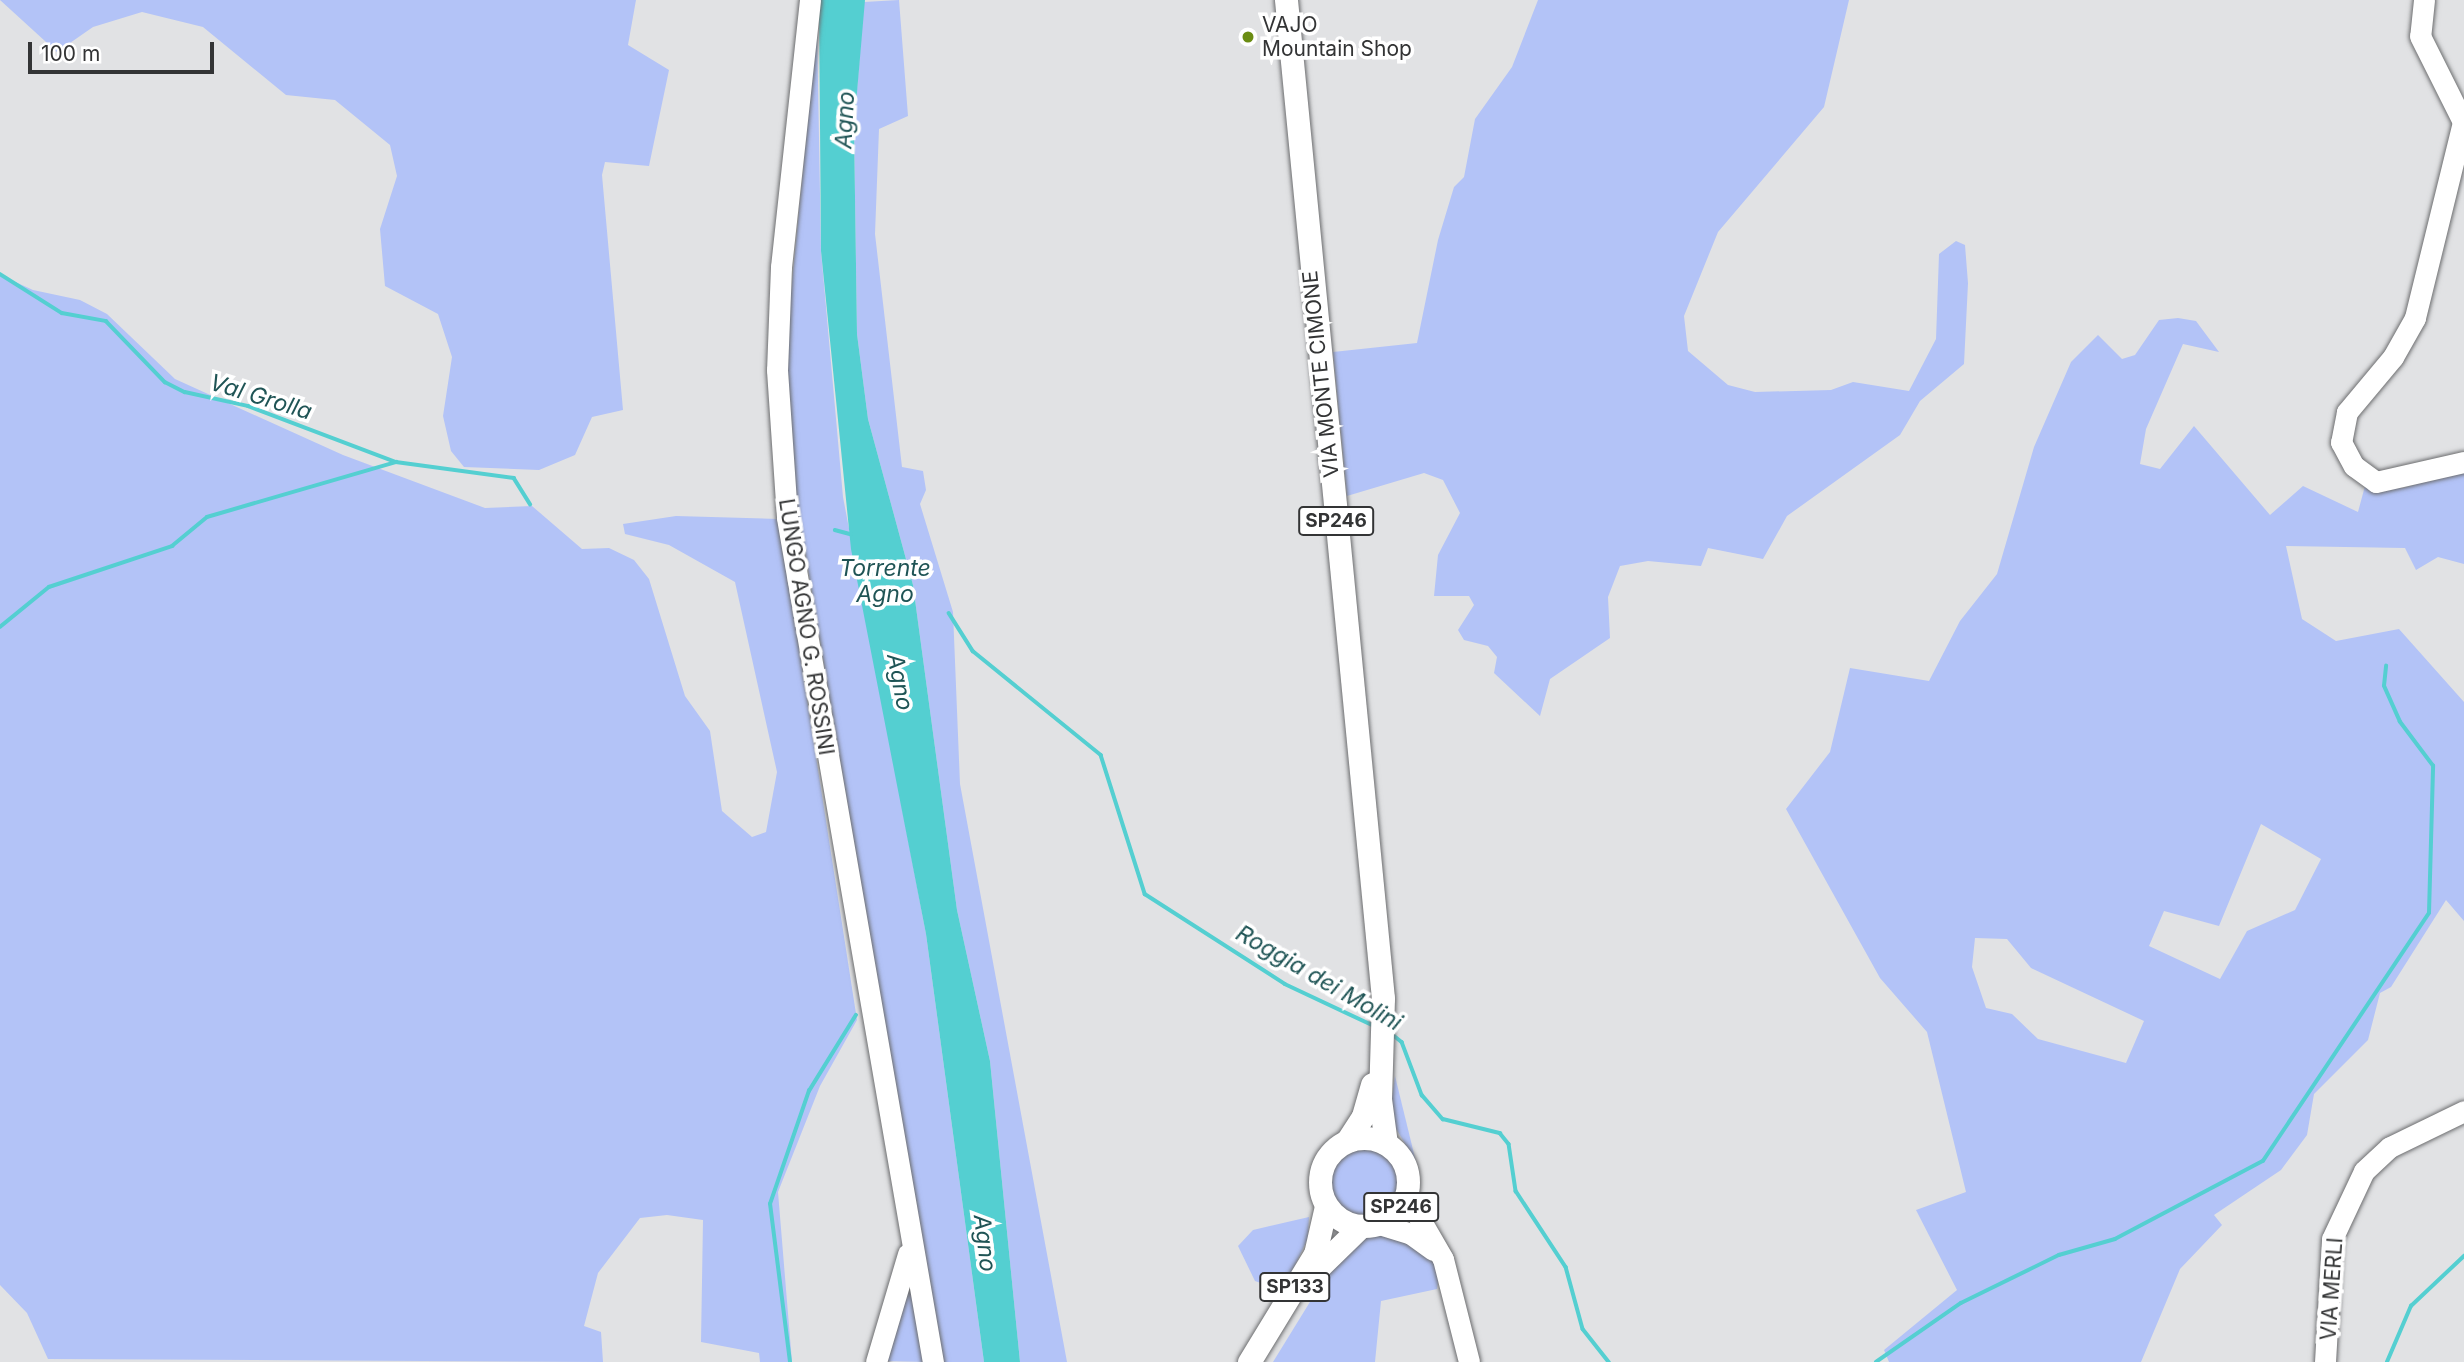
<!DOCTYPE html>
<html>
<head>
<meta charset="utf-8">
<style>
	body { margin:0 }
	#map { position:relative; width:2464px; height:1362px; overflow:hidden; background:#e1e2e4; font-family:Inter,sans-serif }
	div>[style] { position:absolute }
	.green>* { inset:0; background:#b3c3f7 }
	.round { border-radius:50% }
	.water>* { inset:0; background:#54cfd1 }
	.stream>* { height:3.5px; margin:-1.75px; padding:0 1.75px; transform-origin:1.75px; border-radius:1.75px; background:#54cfd1 }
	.roads { filter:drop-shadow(0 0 2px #6c6d6f) drop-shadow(0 0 2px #6c6d6f) }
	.secondary>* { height:21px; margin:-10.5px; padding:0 10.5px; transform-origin:10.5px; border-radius:10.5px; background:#fff }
	.primary>* { height:23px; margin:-11.5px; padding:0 11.5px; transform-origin:11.5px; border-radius:11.5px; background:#fff }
	.primary>.ring { margin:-11.5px; padding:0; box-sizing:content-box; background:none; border:23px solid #fff; border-radius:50% }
	.dots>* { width:19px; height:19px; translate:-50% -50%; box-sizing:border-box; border:4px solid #fff; border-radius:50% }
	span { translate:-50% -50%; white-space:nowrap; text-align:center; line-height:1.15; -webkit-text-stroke:7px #fff; paint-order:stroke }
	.shield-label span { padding:2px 5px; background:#fff; border:2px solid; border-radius:5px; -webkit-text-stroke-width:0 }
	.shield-label { font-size:19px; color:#333435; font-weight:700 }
	.poi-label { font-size:21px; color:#333435 }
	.left { translate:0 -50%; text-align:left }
	.street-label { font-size:21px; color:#333435 }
	.water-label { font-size:23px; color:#1f5455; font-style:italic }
	.scale { position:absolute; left:28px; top:42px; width:186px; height:32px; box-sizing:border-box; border:4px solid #333435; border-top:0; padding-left:9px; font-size:21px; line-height:24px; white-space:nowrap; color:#333435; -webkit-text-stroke:5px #fff; paint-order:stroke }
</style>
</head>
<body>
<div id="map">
	<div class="green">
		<div style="clip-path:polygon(0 0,636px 0,628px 45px,669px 70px,649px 166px,605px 162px,602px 175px,623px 410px,592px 417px,575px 455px,539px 470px,464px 467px,451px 451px,443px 416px,452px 357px,438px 314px,385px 286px,380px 229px,397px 176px,390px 145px,335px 100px,286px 95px,203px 27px,142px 12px,93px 27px,57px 52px)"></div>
		<div style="clip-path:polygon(899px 0,908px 116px,879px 129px,875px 234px,902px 467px,923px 471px,926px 490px,920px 504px,953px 612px,960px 784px,1067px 1362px,1020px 1362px,990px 1061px,957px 910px,913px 585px,868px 419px,857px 334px,854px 127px,864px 2px)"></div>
		<div style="clip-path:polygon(1538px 0,1849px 0,1824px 107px,1718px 232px,1684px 316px,1688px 351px,1728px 385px,1755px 392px,1831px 390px,1853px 382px,1909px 391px,1936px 339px,1939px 254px,1956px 241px,1965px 245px,1968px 283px,1964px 364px,1920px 401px,1900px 435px,1787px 516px,1763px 559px,1708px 548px,1701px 566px,1648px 561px,1620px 566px,1608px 597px,1610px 638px,1550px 679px,1540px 716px,1494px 673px,1497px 657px,1488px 646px,1464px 640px,1458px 630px,1474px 605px,1469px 596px,1434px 596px,1438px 555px,1460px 513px,1443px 480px,1424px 473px,1347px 496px,1333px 352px,1417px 343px,1438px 240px,1454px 187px,1464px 177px,1475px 119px,1512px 67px)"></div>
		<div style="clip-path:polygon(817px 26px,821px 251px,843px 497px,926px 934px,984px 1362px,941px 1362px,796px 497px,786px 344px)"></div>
		<div style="clip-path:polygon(0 275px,33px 290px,80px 300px,107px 314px,175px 379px,343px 455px,485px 508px,532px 506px,582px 549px,609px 548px,634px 560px,649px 579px,685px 696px,710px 731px,722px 811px,752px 837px,766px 832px,777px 772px,735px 582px,669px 545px,625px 534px,623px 524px,676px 516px,779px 519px,857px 1020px,820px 1086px,778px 1192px,792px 1362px,760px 1362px,759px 1353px,701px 1342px,703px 1220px,667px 1215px,640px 1218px,598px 1273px,584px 1326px,601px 1332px,603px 1362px,48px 1359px,27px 1313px,0 1285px)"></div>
		<div style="clip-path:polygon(evenodd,2178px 318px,2196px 321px,2219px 352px,2183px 344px,2146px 429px,2140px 464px,2160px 469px,2194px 426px,2270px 515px,2303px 486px,2358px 512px,2365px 486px,2403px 488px,2464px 470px,2464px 564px,2438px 557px,2416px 570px,2405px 548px,2286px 546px,2302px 619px,2336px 641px,2399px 629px,2464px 702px,2464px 921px,2446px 900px,2391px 987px,2380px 993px,2368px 1040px,2314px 1094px,2307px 1135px,2281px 1170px,2214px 1215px,2222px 1225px,2180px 1269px,2141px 1362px,1889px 1362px,1884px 1350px,1957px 1290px,1916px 1210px,1966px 1192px,1927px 1032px,1880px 978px,1786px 809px,1830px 752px,1850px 668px,1929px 681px,1960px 621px,1997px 574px,2034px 447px,2071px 362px,2098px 335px,2122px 359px,2135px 355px,2159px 320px,2178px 318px,2261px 824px,2321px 859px,2295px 910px,2247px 931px,2220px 979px,2149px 946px,2164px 911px,2219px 926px,2261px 824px,2178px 318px,1975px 938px,2007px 939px,2031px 968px,2144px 1021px,2126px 1063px,2038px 1039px,2012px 1014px,1986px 1008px,1972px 967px,1975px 938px)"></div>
		<div style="clip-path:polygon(1395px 1076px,1416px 1162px,1389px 1117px)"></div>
		<div class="round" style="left:1331px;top:1146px;width:70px;height:70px"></div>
		<div style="clip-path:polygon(1309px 1217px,1308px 1238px,1289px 1278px,1272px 1287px,1255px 1281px,1238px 1246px,1253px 1230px)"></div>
		<div style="clip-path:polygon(1386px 1232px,1421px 1244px,1440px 1271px,1437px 1289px,1381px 1301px,1375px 1362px,1273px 1362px,1337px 1258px,1357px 1239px)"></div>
		<div style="clip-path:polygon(911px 1270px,927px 1362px,883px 1361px)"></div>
	</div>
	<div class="water">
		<div style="clip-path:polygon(819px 0,865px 0,854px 127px,857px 334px,868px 419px,913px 585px,957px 910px,990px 1061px,1020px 1362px,984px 1362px,926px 934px,851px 549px,821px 251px)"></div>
	</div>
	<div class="stream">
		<div style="left:0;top:274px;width:73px;rotate:32.2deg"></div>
		<div style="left:62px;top:313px;width:45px;rotate:10.3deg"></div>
		<div style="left:106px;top:321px;width:85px;rotate:46deg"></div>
		<div style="left:165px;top:382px;width:22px;rotate:27deg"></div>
		<div style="left:185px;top:392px;width:65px;rotate:12.5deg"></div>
		<div style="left:248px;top:406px;width:158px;rotate:20.7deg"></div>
		<div style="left:396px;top:462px;width:119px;rotate:7.7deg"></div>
		<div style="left:514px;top:478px;width:31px;rotate:58deg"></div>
		<div style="left:835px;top:530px;width:16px;rotate:15deg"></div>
		<div style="left:949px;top:613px;width:45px;rotate:57.7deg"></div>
		<div style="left:973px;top:651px;width:165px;rotate:39.1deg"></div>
		<div style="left:1101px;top:755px;width:146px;rotate:72.4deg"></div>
		<div style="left:1145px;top:894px;width:166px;rotate:32.7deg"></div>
		<div style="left:1285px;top:984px;width:96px;rotate:25.2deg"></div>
		<div style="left:0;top:627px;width:63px;rotate:-39.2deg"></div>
		<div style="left:49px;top:587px;width:130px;rotate:-18.4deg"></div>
		<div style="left:172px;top:546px;width:45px;rotate:-39.6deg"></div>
		<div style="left:207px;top:517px;width:197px;rotate:-16.2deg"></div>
		<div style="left:1392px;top:1034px;width:13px;rotate:39deg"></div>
		<div style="left:1402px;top:1042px;width:57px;rotate:69.3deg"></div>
		<div style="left:1422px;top:1095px;width:32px;rotate:49deg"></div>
		<div style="left:1443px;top:1119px;width:59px;rotate:13.8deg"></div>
		<div style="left:1500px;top:1133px;width:14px;rotate:51deg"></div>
		<div style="left:1509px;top:1144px;width:48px;rotate:81.5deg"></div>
		<div style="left:1516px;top:1191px;width:91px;rotate:56.7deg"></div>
		<div style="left:1566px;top:1267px;width:64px;rotate:74.7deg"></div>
		<div style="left:1583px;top:1329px;width:42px;rotate:51.8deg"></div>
		<div style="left:790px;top:1362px;width:159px;rotate:-97.2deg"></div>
		<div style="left:770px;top:1204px;width:120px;rotate:-71deg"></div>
		<div style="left:809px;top:1091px;width:89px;rotate:-58.3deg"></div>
		<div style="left:1876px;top:1362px;width:103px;rotate:-34.8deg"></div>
		<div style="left:1961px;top:1303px;width:109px;rotate:-26.1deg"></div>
		<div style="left:2059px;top:1255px;width:58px;rotate:-15.9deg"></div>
		<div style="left:2115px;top:1239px;width:167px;rotate:-27.8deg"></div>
		<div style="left:2263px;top:1161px;width:298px;rotate:-56.2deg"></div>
		<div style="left:2429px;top:913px;width:147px;rotate:-88.4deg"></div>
		<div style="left:2433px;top:766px;width:55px;rotate:-126.9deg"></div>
		<div style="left:2400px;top:722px;width:39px;rotate:-114deg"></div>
		<div style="left:2384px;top:686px;width:20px;rotate:-84deg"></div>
		<div style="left:2387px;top:1362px;width:61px;rotate:-66.8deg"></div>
		<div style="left:2411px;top:1306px;width:73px;rotate:-43.3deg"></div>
	</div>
	<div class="roads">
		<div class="secondary">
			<div style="left:810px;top:0;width:269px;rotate:96.2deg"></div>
			<div style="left:781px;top:267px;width:103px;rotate:92.2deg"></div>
			<div style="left:777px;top:370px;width:148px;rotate:86.1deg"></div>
			<div style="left:787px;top:518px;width:857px;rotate:80.19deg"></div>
			<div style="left:2424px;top:0;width:36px;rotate:96deg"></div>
			<div style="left:2420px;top:36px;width:96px;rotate:63.4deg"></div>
			<div style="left:2463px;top:122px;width:202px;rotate:103.8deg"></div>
			<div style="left:2415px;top:318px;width:45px;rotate:119.4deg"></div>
			<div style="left:2393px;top:357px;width:72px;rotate:129.9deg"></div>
			<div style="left:2347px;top:412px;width:31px;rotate:101deg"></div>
			<div style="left:2341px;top:442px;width:27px;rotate:62deg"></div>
			<div style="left:2354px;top:466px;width:27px;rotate:36deg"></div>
			<div style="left:2376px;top:482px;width:90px;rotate:-12.8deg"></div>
			<div style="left:1406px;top:1195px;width:74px;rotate:60deg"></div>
			<div style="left:1443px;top:1259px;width:106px;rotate:75.8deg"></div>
			<div style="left:1379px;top:1224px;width:34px;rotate:17deg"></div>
			<div style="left:1411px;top:1234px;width:27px;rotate:36deg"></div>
			<div style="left:876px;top:1362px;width:113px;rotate:-73.5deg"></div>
			<div style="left:2325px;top:1362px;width:123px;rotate:-86.7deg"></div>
			<div style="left:2332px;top:1239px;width:75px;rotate:-64.8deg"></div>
			<div style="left:2364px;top:1171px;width:35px;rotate:-43deg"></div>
			<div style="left:2390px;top:1147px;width:82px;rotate:-25.9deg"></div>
		</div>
		<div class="primary">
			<div style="left:1286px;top:0;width:1003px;rotate:84.45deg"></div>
			<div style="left:1383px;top:998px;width:101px;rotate:91.7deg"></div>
			<div style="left:1380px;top:1099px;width:45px;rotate:82.4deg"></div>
			<div class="ring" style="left:1320px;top:1138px;width:65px;height:65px"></div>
			<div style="left:1347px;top:1141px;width:30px;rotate:-57deg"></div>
			<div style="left:1363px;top:1116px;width:33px;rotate:-74deg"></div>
			<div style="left:1317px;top:1269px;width:62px;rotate:-44.3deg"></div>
			<div style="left:1249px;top:1362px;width:127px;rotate:-58.6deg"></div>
			<div style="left:1315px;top:1254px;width:49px;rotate:-77.1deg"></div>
		</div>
	</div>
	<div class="dots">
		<div style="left:1248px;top:37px;background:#6a8c12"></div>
	</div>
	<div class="shield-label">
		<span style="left:1336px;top:521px">SP246</span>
		<span style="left:1401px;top:1207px">SP246</span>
		<span style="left:1295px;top:1287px">SP133</span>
	</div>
	<div class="poi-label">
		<span class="left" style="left:1262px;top:37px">VAJO<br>Mountain Shop</span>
	</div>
	<div class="street-label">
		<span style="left:1321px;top:374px;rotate:-96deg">VIA MONTE CIMONE</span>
		<span style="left:806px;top:627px;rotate:81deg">LUNGO AGNO G. ROSSINI</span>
		<span style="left:2332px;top:1289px;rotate:-86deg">VIA MERLI</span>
	</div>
	<div class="water-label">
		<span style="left:845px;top:120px;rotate:-87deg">Agno</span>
		<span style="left:261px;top:397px;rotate:17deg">Val Grolla</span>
		<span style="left:885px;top:581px">Torrente<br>Agno</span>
		<span style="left:900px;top:682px;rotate:79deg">Agno</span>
		<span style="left:1319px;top:978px;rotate:30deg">Roggia dei Molini</span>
		<span style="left:985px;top:1243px;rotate:83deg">Agno</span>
	</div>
	<div class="scale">100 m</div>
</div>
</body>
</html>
